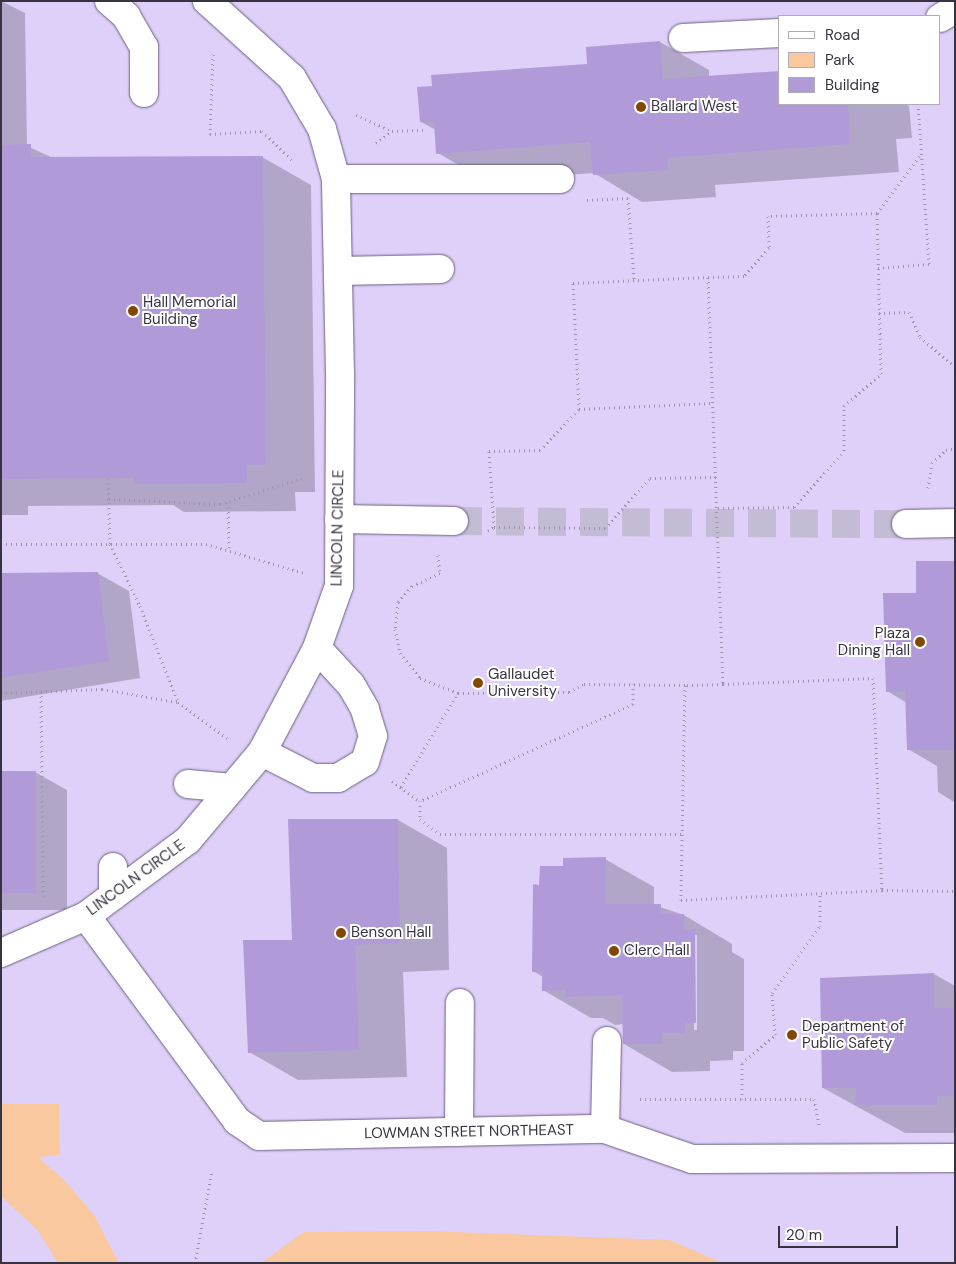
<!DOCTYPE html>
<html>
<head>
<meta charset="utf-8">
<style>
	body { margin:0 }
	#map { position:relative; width:956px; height:1264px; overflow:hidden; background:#e7ddfa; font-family:"DM Sans",sans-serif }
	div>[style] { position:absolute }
	.built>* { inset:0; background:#dfd0fa }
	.green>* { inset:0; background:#f9c89f }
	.shadow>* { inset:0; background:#0003 }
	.building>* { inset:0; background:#b19ad8; transform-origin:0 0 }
	.minor-tunnel>* { height:28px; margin-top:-14px; transform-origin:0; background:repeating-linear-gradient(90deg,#c4bbd5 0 28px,transparent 0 42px) }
	.path>* { height:3px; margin-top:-1.5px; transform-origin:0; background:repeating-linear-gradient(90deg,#9c94ab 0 1px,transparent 0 5px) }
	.roads { filter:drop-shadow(0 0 1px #6b5f7e) drop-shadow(0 0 1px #6b5f7e) }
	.minor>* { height:28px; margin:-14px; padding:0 14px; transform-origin:14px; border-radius:14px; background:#fff }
	.dots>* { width:14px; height:14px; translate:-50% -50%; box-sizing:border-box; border:2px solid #fff; border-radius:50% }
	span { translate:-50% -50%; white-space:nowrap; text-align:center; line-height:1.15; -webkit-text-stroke:4px #fff; paint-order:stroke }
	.poi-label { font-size:15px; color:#383341 }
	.left { translate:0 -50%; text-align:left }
	.right { translate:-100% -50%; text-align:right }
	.street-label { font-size:15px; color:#383341 }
	.frame { position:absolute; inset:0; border:2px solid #383341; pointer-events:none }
	.legend { position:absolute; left:778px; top:15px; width:162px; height:90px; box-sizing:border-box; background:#fff; border:1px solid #afadb3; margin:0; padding:6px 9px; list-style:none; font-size:15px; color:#383341 }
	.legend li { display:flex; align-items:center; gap:10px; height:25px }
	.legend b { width:25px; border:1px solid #afadb3 }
	.scale { position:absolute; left:778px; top:1226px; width:120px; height:22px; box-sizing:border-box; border:2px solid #383341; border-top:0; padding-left:6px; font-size:15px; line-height:18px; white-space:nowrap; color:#383341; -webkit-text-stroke:4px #fff; paint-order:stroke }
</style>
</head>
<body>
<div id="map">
	<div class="built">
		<div style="clip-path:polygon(evenodd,1px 1px,955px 1px,955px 1263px,1px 1263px,1px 1px,780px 16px,940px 16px,940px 104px,780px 104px,780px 16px)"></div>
	</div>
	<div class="green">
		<div style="clip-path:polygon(1px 1104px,59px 1104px,60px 1155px,38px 1157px,65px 1181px,94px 1215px,119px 1263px,58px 1263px,38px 1231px,1px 1196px)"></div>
		<div style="clip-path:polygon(427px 1231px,669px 1240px,723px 1263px,261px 1263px,304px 1232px)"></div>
	</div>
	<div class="shadow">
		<div style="clip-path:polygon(1px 1px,25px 13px,27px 146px,53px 158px,262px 157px,311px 185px,315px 492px,295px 492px,296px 511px,184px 512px,173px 505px,28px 506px,28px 515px,1px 515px)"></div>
		<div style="clip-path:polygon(660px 42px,709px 70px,709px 77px,780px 104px,905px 104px,909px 106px,912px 138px,896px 139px,899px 172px,715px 185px,716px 197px,642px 202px,594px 173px,486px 181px,438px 153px,436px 130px,421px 122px)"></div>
		<div style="clip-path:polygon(955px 562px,955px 811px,954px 802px,938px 792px,937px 766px,908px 749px,907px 703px,887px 691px,918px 594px)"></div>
		<div style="clip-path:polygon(97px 573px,129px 591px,140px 678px,1px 701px,1px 574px)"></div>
		<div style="clip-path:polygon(35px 772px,67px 790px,67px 910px,1px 910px,1px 773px)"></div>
		<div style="clip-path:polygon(398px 820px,447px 848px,449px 970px,403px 972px,407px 1077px,298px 1080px,249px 1052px)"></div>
		<div style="clip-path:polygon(evenodd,605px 859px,654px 887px,654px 905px,684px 915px,732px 944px,732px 952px,744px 959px,744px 1051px,733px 1051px,733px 1060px,710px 1061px,710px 1071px,672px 1072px,624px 1044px,624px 1024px,615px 1025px,603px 1018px,591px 1018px,543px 990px,543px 977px,533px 971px,541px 886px,564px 868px,605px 859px,694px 935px,697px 935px,697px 1030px,694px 1030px,694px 935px)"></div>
		<div style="clip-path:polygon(934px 974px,955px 986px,955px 1133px,905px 1133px,823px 1088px)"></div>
	</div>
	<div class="building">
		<div style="clip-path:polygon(660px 41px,663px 79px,780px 71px,780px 104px,848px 104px,850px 144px,667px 158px,668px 170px,593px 175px,590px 142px,436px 154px,434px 122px,420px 122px,417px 87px,432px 86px,431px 75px,587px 64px,586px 47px)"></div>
		<div style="clip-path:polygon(31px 144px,31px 157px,263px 156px,266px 465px,247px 465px,247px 483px,134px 484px,134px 478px,1px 479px,1px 145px)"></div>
		<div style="clip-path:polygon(916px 561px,955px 561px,955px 750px,907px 750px,905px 691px,886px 692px,883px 593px,916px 593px)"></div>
		<div style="clip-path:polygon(98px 572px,109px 661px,1px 678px,1px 573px)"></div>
		<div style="left:1px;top:771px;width:35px;height:122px"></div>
		<div style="clip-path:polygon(288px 819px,398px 819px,400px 943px,355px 945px,359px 1050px,248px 1053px,243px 940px,292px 940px)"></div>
		<div style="clip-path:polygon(606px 857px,605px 904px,661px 904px,661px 914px,684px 914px,684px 930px,695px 929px,696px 1023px,685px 1023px,685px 1033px,662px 1033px,662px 1044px,623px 1044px,622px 995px,565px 997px,566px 990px,542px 991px,542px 972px,532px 972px,533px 884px,539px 885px,540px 866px,563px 866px,563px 858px)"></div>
		<div style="clip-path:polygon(934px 973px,934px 1008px,955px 1008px,955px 1096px,937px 1096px,937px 1105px,855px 1105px,856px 1088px,822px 1088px,820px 978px)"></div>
	</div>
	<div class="minor-tunnel">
		<div style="left:454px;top:521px;width:452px;rotate:0.4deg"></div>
	</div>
	<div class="path">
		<div style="left:213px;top:54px;width:80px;rotate:92.1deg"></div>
		<div style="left:210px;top:134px;width:52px;rotate:-3.3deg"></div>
		<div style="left:262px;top:131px;width:45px;rotate:44.1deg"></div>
		<div style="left:356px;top:115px;width:39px;rotate:24deg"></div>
		<div style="left:392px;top:131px;width:34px;rotate:-2deg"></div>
		<div style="left:376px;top:143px;width:19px;rotate:-36deg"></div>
		<div style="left:587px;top:200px;width:41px;rotate:-2.8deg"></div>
		<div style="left:628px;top:198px;width:82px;rotate:85.8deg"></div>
		<div style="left:877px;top:213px;width:72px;rotate:-53.4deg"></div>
		<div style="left:878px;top:268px;width:51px;rotate:-4.5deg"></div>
		<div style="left:929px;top:264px;width:160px;rotate:-93.9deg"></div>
		<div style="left:879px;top:313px;width:30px;rotate:-2deg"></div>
		<div style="left:909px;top:312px;width:27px;rotate:66deg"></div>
		<div style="left:920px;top:337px;width:46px;rotate:40.6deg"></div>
		<div style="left:579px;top:409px;width:134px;rotate:-2.6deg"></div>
		<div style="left:108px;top:478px;width:66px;rotate:88.3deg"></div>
		<div style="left:110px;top:544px;width:69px;rotate:64.2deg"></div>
		<div style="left:140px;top:606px;width:103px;rotate:68.4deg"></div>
		<div style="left:178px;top:702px;width:61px;rotate:36.3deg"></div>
		<div style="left:928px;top:488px;width:25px;rotate:-81deg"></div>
		<div style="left:932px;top:463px;width:19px;rotate:-43deg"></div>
		<div style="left:946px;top:450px;width:9px;rotate:-13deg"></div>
		<div style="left:109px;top:499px;width:111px;rotate:2.6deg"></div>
		<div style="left:220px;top:504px;width:90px;rotate:-17.4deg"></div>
		<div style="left:228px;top:502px;width:48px;rotate:88.8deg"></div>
		<div style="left:718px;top:508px;width:76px;rotate:-0.8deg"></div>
		<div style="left:794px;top:507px;width:75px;rotate:-48.2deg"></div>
		<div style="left:844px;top:451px;width:45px;rotate:-90deg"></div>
		<div style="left:844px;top:406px;width:49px;rotate:-40.9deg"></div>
		<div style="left:881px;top:374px;width:161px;rotate:-91.4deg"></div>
		<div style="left:877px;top:213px;width:109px;rotate:178.4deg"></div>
		<div style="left:768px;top:216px;width:32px;rotate:88deg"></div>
		<div style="left:769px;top:248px;width:38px;rotate:132deg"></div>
		<div style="left:744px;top:276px;width:36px;rotate:178deg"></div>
		<div style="left:708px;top:277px;width:407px;rotate:87.9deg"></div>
		<div style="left:723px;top:684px;width:38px;rotate:178deg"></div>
		<div style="left:685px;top:685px;width:215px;rotate:91.1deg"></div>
		<div style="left:681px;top:900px;width:201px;rotate:-2.8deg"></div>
		<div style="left:882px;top:890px;width:73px;rotate:0.8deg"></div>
		<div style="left:494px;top:527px;width:76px;rotate:-93.8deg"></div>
		<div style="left:489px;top:451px;width:51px;rotate:-1.1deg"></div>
		<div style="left:540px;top:450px;width:57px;rotate:-46.4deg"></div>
		<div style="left:579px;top:409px;width:126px;rotate:-92.7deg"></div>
		<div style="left:573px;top:283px;width:135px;rotate:-2.5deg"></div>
		<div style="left:488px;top:531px;width:7px;rotate:-34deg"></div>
		<div style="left:494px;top:527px;width:111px;rotate:0.5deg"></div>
		<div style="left:605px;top:528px;width:67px;rotate:-48deg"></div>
		<div style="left:650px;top:478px;width:67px;rotate:-0.9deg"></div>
		<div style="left:1px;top:544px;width:205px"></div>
		<div style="left:206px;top:544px;width:102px;rotate:16.5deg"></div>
		<div style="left:438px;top:555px;width:18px;rotate:84deg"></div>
		<div style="left:440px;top:573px;width:31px;rotate:155deg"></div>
		<div style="left:412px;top:586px;width:21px;rotate:131deg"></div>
		<div style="left:398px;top:602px;width:27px;rotate:96deg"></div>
		<div style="left:395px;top:629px;width:25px;rotate:78deg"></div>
		<div style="left:400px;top:653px;width:32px;rotate:51deg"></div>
		<div style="left:420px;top:678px;width:41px;rotate:21.5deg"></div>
		<div style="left:458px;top:693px;width:111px;rotate:-0.5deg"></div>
		<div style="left:569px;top:692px;width:17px;rotate:-28deg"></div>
		<div style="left:584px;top:684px;width:101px;rotate:0.6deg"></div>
		<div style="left:633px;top:684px;width:20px;rotate:90deg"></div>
		<div style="left:633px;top:704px;width:234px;rotate:155.5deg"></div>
		<div style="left:420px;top:801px;width:18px;rotate:90deg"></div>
		<div style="left:420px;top:819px;width:25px;rotate:37deg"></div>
		<div style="left:440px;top:834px;width:242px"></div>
		<div style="left:723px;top:684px;width:150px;rotate:-2.3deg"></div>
		<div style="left:873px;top:678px;width:212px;rotate:87.6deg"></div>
		<div style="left:41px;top:691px;width:205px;rotate:89.4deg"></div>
		<div style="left:1px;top:693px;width:101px;rotate:-2.3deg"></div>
		<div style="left:102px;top:689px;width:76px;rotate:9.8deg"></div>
		<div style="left:392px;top:781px;width:34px;rotate:36deg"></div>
		<div style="left:401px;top:787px;width:110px;rotate:-58.8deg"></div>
		<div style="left:640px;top:1099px;width:174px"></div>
		<div style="left:814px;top:1099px;width:26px;rotate:79deg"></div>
		<div style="left:742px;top:1099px;width:36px;rotate:-90deg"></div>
		<div style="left:742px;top:1063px;width:43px;rotate:-40.3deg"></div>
		<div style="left:775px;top:1035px;width:42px;rotate:-94.1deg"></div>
		<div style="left:772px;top:993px;width:82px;rotate:-54.4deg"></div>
		<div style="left:820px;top:926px;width:33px;rotate:-90deg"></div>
		<div style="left:195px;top:1263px;width:95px;rotate:-79.6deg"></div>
	</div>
	<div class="roads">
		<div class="minor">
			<div style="left:109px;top:1px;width:23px;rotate:41deg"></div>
			<div style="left:126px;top:16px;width:36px;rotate:60deg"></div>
			<div style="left:144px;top:47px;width:46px;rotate:90deg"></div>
			<div style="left:940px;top:18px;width:17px;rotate:-31deg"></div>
			<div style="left:683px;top:38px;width:97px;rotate:-3deg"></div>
			<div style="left:336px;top:179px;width:224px"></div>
			<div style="left:339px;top:271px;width:101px;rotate:-1.1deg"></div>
			<div style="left:339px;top:519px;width:115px;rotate:1deg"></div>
			<div style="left:906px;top:524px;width:49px;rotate:-1.2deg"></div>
			<div style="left:262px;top:752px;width:57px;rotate:27deg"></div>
			<div style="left:313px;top:778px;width:25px"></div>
			<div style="left:338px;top:778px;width:31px;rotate:-31deg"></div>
			<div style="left:365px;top:762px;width:27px;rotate:-73deg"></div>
			<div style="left:373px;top:736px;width:28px;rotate:-107deg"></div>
			<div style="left:365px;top:709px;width:28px;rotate:-120deg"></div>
			<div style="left:351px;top:685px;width:50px;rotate:-132.6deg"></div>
			<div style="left:188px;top:784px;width:44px;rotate:5.2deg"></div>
			<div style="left:113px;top:867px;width:29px;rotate:90deg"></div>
			<div style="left:86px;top:916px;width:255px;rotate:53.6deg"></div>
			<div style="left:237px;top:1121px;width:27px;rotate:34deg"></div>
			<div style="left:259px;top:1136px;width:346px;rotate:-1.2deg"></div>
			<div style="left:605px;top:1129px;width:92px;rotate:19deg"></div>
			<div style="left:692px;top:1159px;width:263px;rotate:-0.2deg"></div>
			<div style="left:1px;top:953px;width:93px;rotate:-23.5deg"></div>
			<div style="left:86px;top:916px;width:127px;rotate:-36.7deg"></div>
			<div style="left:188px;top:840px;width:115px;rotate:-49.9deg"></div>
			<div style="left:262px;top:752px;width:118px;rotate:-62.1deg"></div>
			<div style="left:317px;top:648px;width:66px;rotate:-70.5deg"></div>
			<div style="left:339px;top:586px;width:212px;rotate:-89.7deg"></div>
			<div style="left:340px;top:374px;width:195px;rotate:-91.2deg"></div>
			<div style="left:336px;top:179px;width:52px;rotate:-105.6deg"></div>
			<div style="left:322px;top:129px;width:59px;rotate:-120.5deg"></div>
			<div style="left:292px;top:78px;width:115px;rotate:-137.8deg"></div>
			<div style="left:605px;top:1129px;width:88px;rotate:-88.7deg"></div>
			<div style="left:459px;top:1132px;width:129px;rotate:-89.6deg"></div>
		</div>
	</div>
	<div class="dots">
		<div style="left:641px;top:107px;background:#824800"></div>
		<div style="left:133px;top:311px;background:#824800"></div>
		<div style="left:920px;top:642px;background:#824800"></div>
		<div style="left:478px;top:683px;background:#824800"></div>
		<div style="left:341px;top:933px;background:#824800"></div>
		<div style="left:614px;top:951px;background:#824800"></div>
		<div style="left:792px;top:1035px;background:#824800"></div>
	</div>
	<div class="poi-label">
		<span class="left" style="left:651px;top:107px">Ballard West</span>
		<span class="left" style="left:143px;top:311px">Hall Memorial<br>Building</span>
		<span class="right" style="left:910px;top:642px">Plaza<br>Dining Hall</span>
		<span class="left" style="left:488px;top:683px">Gallaudet<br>University</span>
		<span class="left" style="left:351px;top:933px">Benson Hall</span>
		<span class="left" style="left:624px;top:951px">Clerc Hall</span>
		<span class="left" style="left:802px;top:1035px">Department of<br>Public Safety</span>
	</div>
	<div class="street-label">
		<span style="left:338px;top:528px;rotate:-89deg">LINCOLN CIRCLE</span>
		<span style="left:136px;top:878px;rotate:-36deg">LINCOLN CIRCLE</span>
		<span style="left:469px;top:1132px;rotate:-1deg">LOWMAN STREET NORTHEAST</span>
	</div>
	<div class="frame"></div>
	<ul class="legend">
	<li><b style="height:6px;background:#fff"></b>Road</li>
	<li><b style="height:14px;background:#f9c89f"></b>Park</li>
	<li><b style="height:14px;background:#b19ad8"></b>Building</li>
	</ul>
	<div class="scale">20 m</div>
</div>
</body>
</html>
